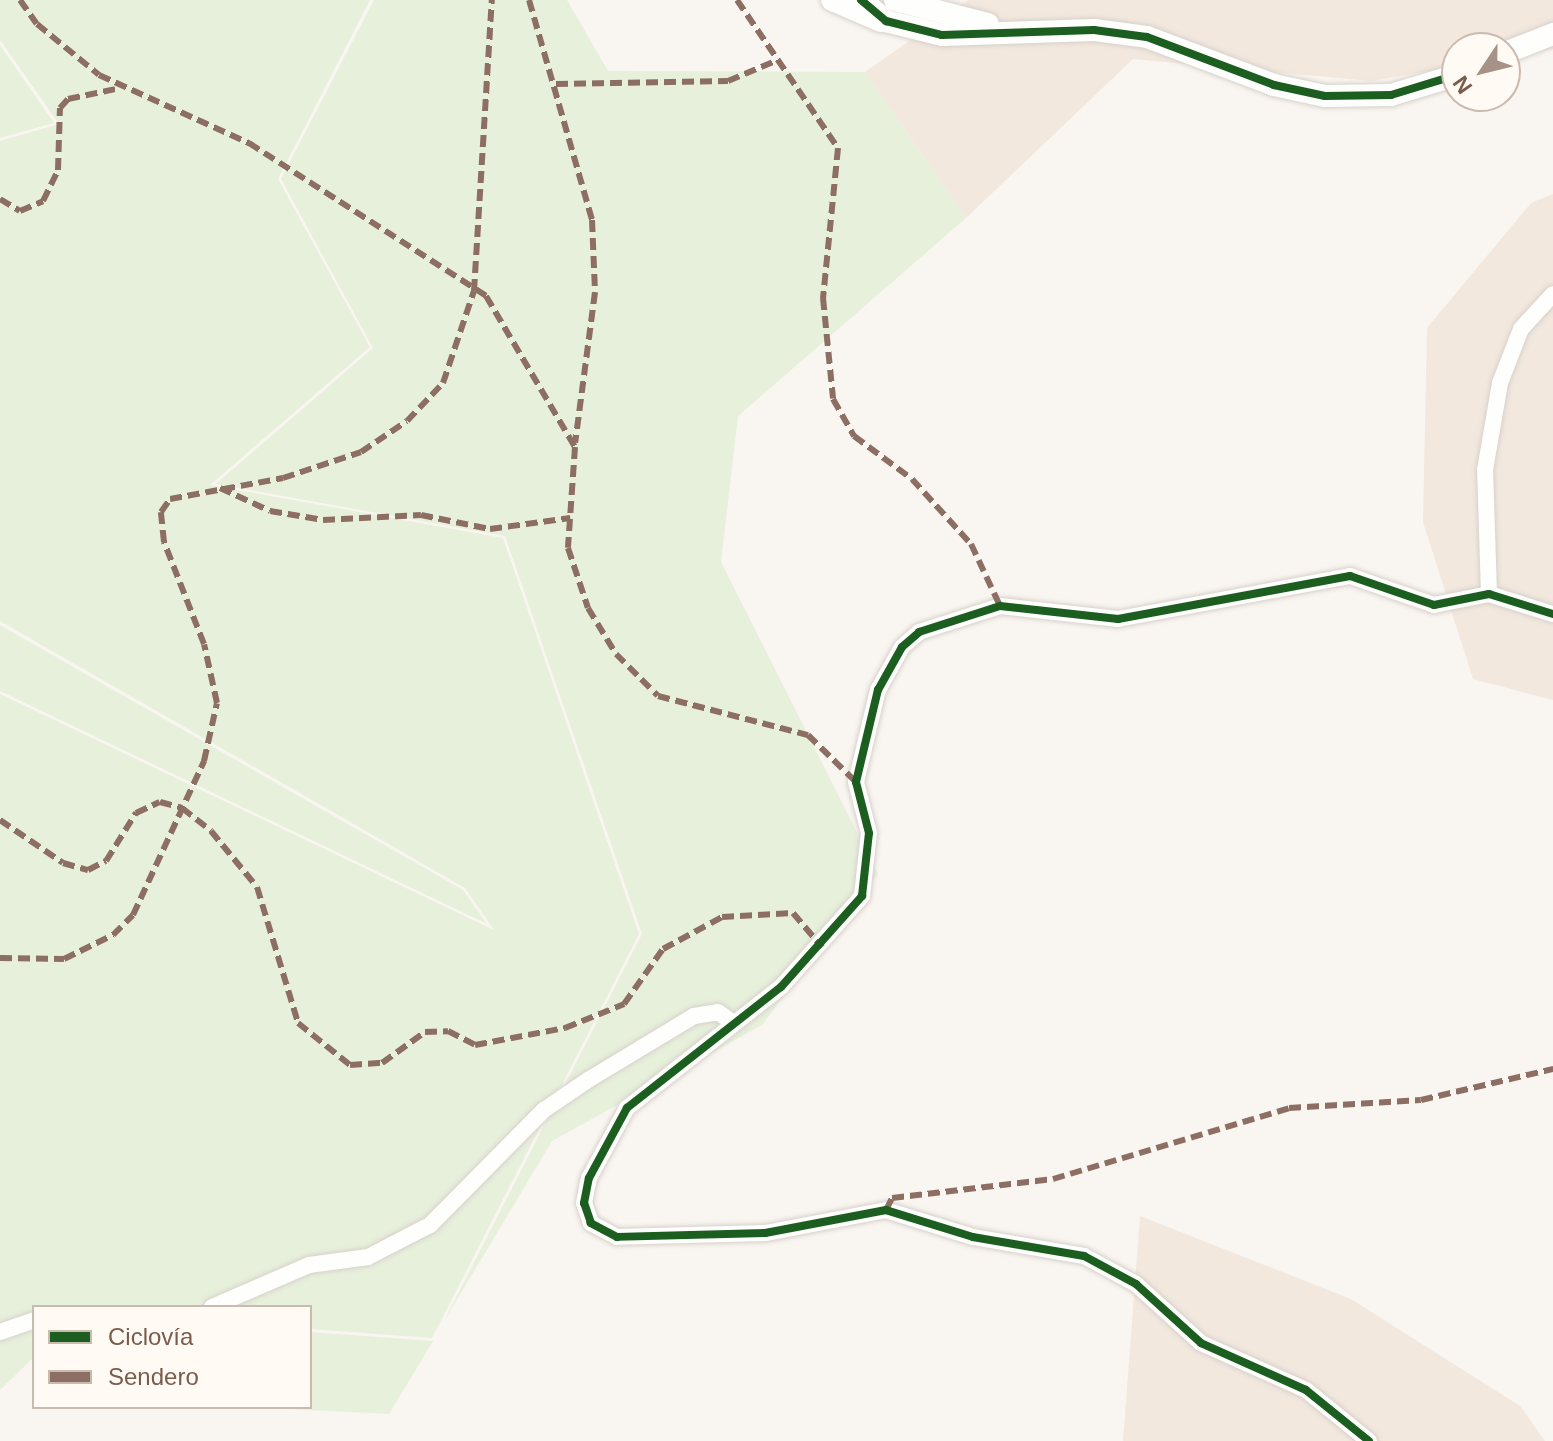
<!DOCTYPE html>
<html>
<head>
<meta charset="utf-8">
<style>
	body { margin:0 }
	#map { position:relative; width:1553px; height:1441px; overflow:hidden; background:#f9f5f0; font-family:Arial,sans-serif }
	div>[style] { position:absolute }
	.residential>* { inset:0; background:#f2e8de }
	.green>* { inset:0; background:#e7f0db }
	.roads { filter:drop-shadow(0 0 2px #d7d1cb) drop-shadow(0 0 2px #d7d1cb) }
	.street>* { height:16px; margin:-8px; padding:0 8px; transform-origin:8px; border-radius:8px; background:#fefefd }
	.secondary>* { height:22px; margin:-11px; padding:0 11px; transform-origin:11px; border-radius:11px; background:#fefefd }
	.quiet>* { height:6px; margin-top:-3px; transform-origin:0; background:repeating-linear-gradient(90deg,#8d6e63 0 12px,transparent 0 18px) }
	.cycleway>* { height:8px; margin:-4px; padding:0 4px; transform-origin:4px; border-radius:4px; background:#1b5e20 }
	span { translate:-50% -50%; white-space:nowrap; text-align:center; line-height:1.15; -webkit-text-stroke:6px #fffaf3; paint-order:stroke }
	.legend { position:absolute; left:32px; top:1305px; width:280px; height:104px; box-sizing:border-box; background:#fffaf3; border:2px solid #cabbb1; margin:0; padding:10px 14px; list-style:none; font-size:24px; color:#7a5c4d }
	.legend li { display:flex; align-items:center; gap:16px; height:40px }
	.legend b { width:40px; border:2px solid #cabbb1 }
	.north { position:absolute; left:1441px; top:32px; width:80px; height:80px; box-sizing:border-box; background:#fffaf3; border:2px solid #cabbb1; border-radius:50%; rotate:235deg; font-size:22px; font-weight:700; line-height:32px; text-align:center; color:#7a5c4d }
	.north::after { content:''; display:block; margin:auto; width:28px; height:36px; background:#a69286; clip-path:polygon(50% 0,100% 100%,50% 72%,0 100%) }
</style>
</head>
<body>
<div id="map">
	<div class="residential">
		<div style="clip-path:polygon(968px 0,1553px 0,1553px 49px,1505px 58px,1505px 48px,1457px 48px,1457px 66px,1371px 81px,1133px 59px,966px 218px,865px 72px)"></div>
		<div style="clip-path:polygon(1553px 194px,1553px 700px,1473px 679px,1423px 522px,1427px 328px,1531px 203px)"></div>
		<div style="clip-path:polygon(1140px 1216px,1351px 1299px,1520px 1406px,1545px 1441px,1123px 1441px)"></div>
	</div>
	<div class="green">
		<div style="clip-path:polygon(0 0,370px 0,278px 179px,370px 347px,210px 485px,503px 538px,639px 934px,432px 1338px,310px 1329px,310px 1307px,34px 1307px,34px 1357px,0 1390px,0 694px,494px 930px,465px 888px,0 621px,0 141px,59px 124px,0 40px)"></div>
		<div style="clip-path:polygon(374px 0,567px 0,608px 71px,865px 72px,966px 218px,738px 416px,721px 562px,878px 874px,762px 1025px,552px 1141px,443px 1323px,642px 934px,505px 536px,216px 484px,373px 348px,281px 179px)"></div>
		<div style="clip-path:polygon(0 45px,54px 123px,0 138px)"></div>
		<div style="clip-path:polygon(0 625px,463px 890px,487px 924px,0 691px)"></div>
		<div style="clip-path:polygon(310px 1332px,432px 1341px,433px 1341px,389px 1414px,247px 1407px,310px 1407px)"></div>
	</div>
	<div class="roads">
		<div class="street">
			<div style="left:1489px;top:594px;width:124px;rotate:-91.8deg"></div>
			<div style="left:1485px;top:470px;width:88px;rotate:-80.2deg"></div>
			<div style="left:1500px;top:383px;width:58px;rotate:-68.7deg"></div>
			<div style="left:1521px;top:329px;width:47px;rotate:-47.6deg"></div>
			<div style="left:212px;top:1307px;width:106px;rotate:-23.4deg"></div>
			<div style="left:309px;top:1265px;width:60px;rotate:-7.7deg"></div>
			<div style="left:368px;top:1257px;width:70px;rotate:-27.3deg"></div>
			<div style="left:430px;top:1225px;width:162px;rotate:-45.3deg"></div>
			<div style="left:544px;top:1110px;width:53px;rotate:-34.3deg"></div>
			<div style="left:588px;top:1080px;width:124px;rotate:-31.1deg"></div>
			<div style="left:694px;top:1016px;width:24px;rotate:-9deg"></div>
			<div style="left:718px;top:1012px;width:17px;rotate:36deg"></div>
			<div style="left:0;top:1332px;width:36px;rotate:-19deg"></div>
			<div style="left:1369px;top:1441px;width:81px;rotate:-141deg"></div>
			<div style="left:1306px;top:1390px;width:115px;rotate:-155.9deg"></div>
			<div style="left:1201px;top:1343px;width:88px;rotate:-137.8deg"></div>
			<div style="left:1136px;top:1284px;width:59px;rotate:-151.7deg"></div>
			<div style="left:1084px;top:1256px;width:113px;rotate:-170.3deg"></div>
			<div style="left:973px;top:1237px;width:91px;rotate:-162.8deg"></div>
			<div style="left:886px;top:1210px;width:123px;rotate:169.2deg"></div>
			<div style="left:765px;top:1233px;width:148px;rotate:178.5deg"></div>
			<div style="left:617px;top:1237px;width:30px;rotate:-152deg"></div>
			<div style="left:591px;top:1223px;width:21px;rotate:-109deg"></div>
			<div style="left:584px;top:1203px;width:25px;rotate:-79deg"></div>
			<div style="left:589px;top:1178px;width:80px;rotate:-61.5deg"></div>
			<div style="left:627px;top:1108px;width:196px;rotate:-38.2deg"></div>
			<div style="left:781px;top:987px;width:122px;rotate:-48.3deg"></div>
			<div style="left:862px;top:896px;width:63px;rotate:-83.7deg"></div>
			<div style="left:869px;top:833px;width:53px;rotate:-104.3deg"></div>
			<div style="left:856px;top:782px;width:95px;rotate:-76.6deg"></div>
			<div style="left:878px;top:690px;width:49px;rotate:-60.8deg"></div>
			<div style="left:902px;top:647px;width:23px;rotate:-41deg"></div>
			<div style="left:919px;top:632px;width:85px;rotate:-17.8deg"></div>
			<div style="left:1000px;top:606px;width:119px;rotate:6.3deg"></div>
			<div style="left:1118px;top:619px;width:236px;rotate:-10.5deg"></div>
			<div style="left:1350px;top:576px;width:89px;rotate:19deg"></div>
			<div style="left:1434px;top:605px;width:56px;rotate:-11.3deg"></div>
			<div style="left:1489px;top:594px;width:67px;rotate:17.4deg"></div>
		</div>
		<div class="secondary">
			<div style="left:832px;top:0;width:53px;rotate:23.2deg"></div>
			<div style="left:861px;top:0;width:33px;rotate:40deg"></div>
			<div style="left:886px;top:21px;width:58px;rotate:14deg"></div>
			<div style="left:942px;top:35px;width:152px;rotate:-1.9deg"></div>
			<div style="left:1094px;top:30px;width:53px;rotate:7.5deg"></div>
			<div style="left:1147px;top:37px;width:136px;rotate:20.7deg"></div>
			<div style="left:1274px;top:85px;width:52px;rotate:12.2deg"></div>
			<div style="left:1325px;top:96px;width:66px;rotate:-0.9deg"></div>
			<div style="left:1391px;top:95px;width:69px;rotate:-16.9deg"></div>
			<div style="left:895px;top:0;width:96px;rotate:14.5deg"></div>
			<div style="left:1505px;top:53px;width:52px;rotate:-21.6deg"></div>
		</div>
	</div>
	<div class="quiet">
		<div style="left:20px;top:0;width:29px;rotate:55deg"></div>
		<div style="left:37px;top:24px;width:80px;rotate:39.4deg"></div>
		<div style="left:99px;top:75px;width:165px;rotate:24.4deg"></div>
		<div style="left:249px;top:143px;width:282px;rotate:32.8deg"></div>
		<div style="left:486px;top:296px;width:175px;rotate:59.5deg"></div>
		<div style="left:575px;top:447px;width:101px;rotate:94deg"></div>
		<div style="left:568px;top:548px;width:63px;rotate:71.6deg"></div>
		<div style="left:588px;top:608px;width:54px;rotate:58.7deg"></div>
		<div style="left:616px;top:654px;width:59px;rotate:45deg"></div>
		<div style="left:658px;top:696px;width:155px;rotate:14.6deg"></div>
		<div style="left:808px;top:735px;width:67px;rotate:44.4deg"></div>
		<div style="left:529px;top:0;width:229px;rotate:74deg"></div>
		<div style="left:592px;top:220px;width:72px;rotate:87.6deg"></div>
		<div style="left:595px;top:292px;width:152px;rotate:97.5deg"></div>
		<div style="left:737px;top:0;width:179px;rotate:55.7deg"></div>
		<div style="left:838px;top:148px;width:151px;rotate:95.7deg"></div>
		<div style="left:823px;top:298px;width:101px;rotate:84.3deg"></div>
		<div style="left:833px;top:399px;width:43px;rotate:60.4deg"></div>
		<div style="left:854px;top:436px;width:72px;rotate:36.6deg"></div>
		<div style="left:912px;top:479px;width:88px;rotate:47.8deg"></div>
		<div style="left:971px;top:544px;width:68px;rotate:64.9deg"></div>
		<div style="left:556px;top:84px;width:172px;rotate:-1deg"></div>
		<div style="left:728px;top:81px;width:54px;rotate:-22.8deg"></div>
		<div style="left:0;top:199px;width:23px;rotate:31deg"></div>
		<div style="left:20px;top:211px;width:25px;rotate:-23deg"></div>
		<div style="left:43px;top:201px;width:34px;rotate:-64deg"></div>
		<div style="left:58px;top:170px;width:62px;rotate:-88.2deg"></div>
		<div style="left:60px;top:108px;width:12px;rotate:-48deg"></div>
		<div style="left:68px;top:99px;width:53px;rotate:-11.9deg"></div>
		<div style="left:220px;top:488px;width:55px;rotate:24.7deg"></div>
		<div style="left:270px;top:511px;width:54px;rotate:9.6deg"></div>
		<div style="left:323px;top:520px;width:98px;rotate:-2.9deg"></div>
		<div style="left:421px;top:515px;width:70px;rotate:11.5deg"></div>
		<div style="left:490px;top:529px;width:81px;rotate:-7.8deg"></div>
		<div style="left:0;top:820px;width:76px;rotate:34.3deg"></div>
		<div style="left:63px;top:863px;width:26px;rotate:16deg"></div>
		<div style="left:88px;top:870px;width:20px;rotate:-27deg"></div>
		<div style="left:106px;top:861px;width:57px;rotate:-58deg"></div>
		<div style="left:136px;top:813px;width:26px;rotate:-25deg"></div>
		<div style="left:160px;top:802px;width:23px;rotate:15deg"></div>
		<div style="left:182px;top:808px;width:37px;rotate:38deg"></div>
		<div style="left:211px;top:831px;width:72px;rotate:50.6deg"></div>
		<div style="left:257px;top:887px;width:142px;rotate:73.2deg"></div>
		<div style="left:298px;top:1023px;width:67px;rotate:38.9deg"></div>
		<div style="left:350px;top:1065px;width:32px;rotate:-4deg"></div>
		<div style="left:382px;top:1063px;width:53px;rotate:-35.8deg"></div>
		<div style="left:425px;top:1032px;width:23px;rotate:-2deg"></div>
		<div style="left:448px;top:1031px;width:30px;rotate:27deg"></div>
		<div style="left:475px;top:1045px;width:92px;rotate:-10.7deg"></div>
		<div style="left:565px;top:1028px;width:64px;rotate:-22.1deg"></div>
		<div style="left:624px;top:1004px;width:67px;rotate:-54.7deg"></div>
		<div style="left:663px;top:949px;width:67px;rotate:-28.5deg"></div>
		<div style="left:722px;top:917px;width:71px;rotate:-3.2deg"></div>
		<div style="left:793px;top:913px;width:45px;rotate:49.5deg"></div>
		<div style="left:0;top:958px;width:64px;rotate:0.9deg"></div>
		<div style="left:64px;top:959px;width:55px;rotate:-26.1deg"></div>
		<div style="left:113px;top:935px;width:28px;rotate:-45deg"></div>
		<div style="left:133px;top:915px;width:170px;rotate:-65.2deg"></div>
		<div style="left:204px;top:761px;width:59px;rotate:-77.4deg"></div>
		<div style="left:217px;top:703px;width:60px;rotate:-102.4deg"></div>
		<div style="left:204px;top:644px;width:110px;rotate:-111.4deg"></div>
		<div style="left:164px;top:542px;width:30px;rotate:-96deg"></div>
		<div style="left:161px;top:512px;width:16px;rotate:-55deg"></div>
		<div style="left:170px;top:499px;width:115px;rotate:-10.5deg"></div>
		<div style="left:283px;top:478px;width:82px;rotate:-18.4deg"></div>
		<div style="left:361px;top:452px;width:55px;rotate:-34deg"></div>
		<div style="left:407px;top:421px;width:52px;rotate:-46.5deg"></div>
		<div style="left:443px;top:383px;width:97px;rotate:-71.4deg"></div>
		<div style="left:474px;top:291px;width:292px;rotate:-86.5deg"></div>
		<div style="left:886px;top:1210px;width:13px;rotate:-63deg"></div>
		<div style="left:892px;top:1198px;width:162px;rotate:-6.7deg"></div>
		<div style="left:1053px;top:1179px;width:246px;rotate:-16.7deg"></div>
		<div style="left:1289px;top:1108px;width:132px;rotate:-3.5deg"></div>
		<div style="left:1421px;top:1100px;width:136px;rotate:-13.2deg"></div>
	</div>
	<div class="cycleway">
		<div style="left:861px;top:0;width:33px;rotate:40deg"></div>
		<div style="left:886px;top:21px;width:58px;rotate:14deg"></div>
		<div style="left:942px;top:35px;width:152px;rotate:-1.9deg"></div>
		<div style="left:1094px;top:30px;width:53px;rotate:7.5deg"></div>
		<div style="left:1147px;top:37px;width:136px;rotate:20.7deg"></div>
		<div style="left:1274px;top:85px;width:52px;rotate:12.2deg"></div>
		<div style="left:1325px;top:96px;width:66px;rotate:-0.9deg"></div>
		<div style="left:1391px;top:95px;width:69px;rotate:-16.9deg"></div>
		<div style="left:1369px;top:1441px;width:81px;rotate:-141deg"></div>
		<div style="left:1306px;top:1390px;width:115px;rotate:-155.9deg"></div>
		<div style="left:1201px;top:1343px;width:88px;rotate:-137.8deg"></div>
		<div style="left:1136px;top:1284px;width:59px;rotate:-151.7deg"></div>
		<div style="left:1084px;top:1256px;width:113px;rotate:-170.3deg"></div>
		<div style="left:973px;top:1237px;width:91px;rotate:-162.8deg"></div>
		<div style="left:886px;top:1210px;width:123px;rotate:169.2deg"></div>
		<div style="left:765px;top:1233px;width:148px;rotate:178.5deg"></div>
		<div style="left:617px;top:1237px;width:30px;rotate:-152deg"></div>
		<div style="left:591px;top:1223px;width:21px;rotate:-109deg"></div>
		<div style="left:584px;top:1203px;width:25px;rotate:-79deg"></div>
		<div style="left:589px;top:1178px;width:80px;rotate:-61.5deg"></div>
		<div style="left:627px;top:1108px;width:196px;rotate:-38.2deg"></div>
		<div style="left:781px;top:987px;width:122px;rotate:-48.3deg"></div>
		<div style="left:862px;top:896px;width:63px;rotate:-83.7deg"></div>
		<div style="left:869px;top:833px;width:53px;rotate:-104.3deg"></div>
		<div style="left:856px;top:782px;width:95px;rotate:-76.6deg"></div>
		<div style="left:878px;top:690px;width:49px;rotate:-60.8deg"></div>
		<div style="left:902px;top:647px;width:23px;rotate:-41deg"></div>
		<div style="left:919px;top:632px;width:85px;rotate:-17.8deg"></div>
		<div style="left:1000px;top:606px;width:119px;rotate:6.3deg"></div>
		<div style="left:1118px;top:619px;width:236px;rotate:-10.5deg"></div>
		<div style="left:1350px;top:576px;width:89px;rotate:19deg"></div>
		<div style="left:1434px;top:605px;width:56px;rotate:-11.3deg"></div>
		<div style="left:1489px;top:594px;width:67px;rotate:17.4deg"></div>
	</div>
	<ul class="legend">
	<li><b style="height:10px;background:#1b5e20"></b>Ciclovía</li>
	<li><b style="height:10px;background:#8d6e63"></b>Sendero</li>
	</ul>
	<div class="north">N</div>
</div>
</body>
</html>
